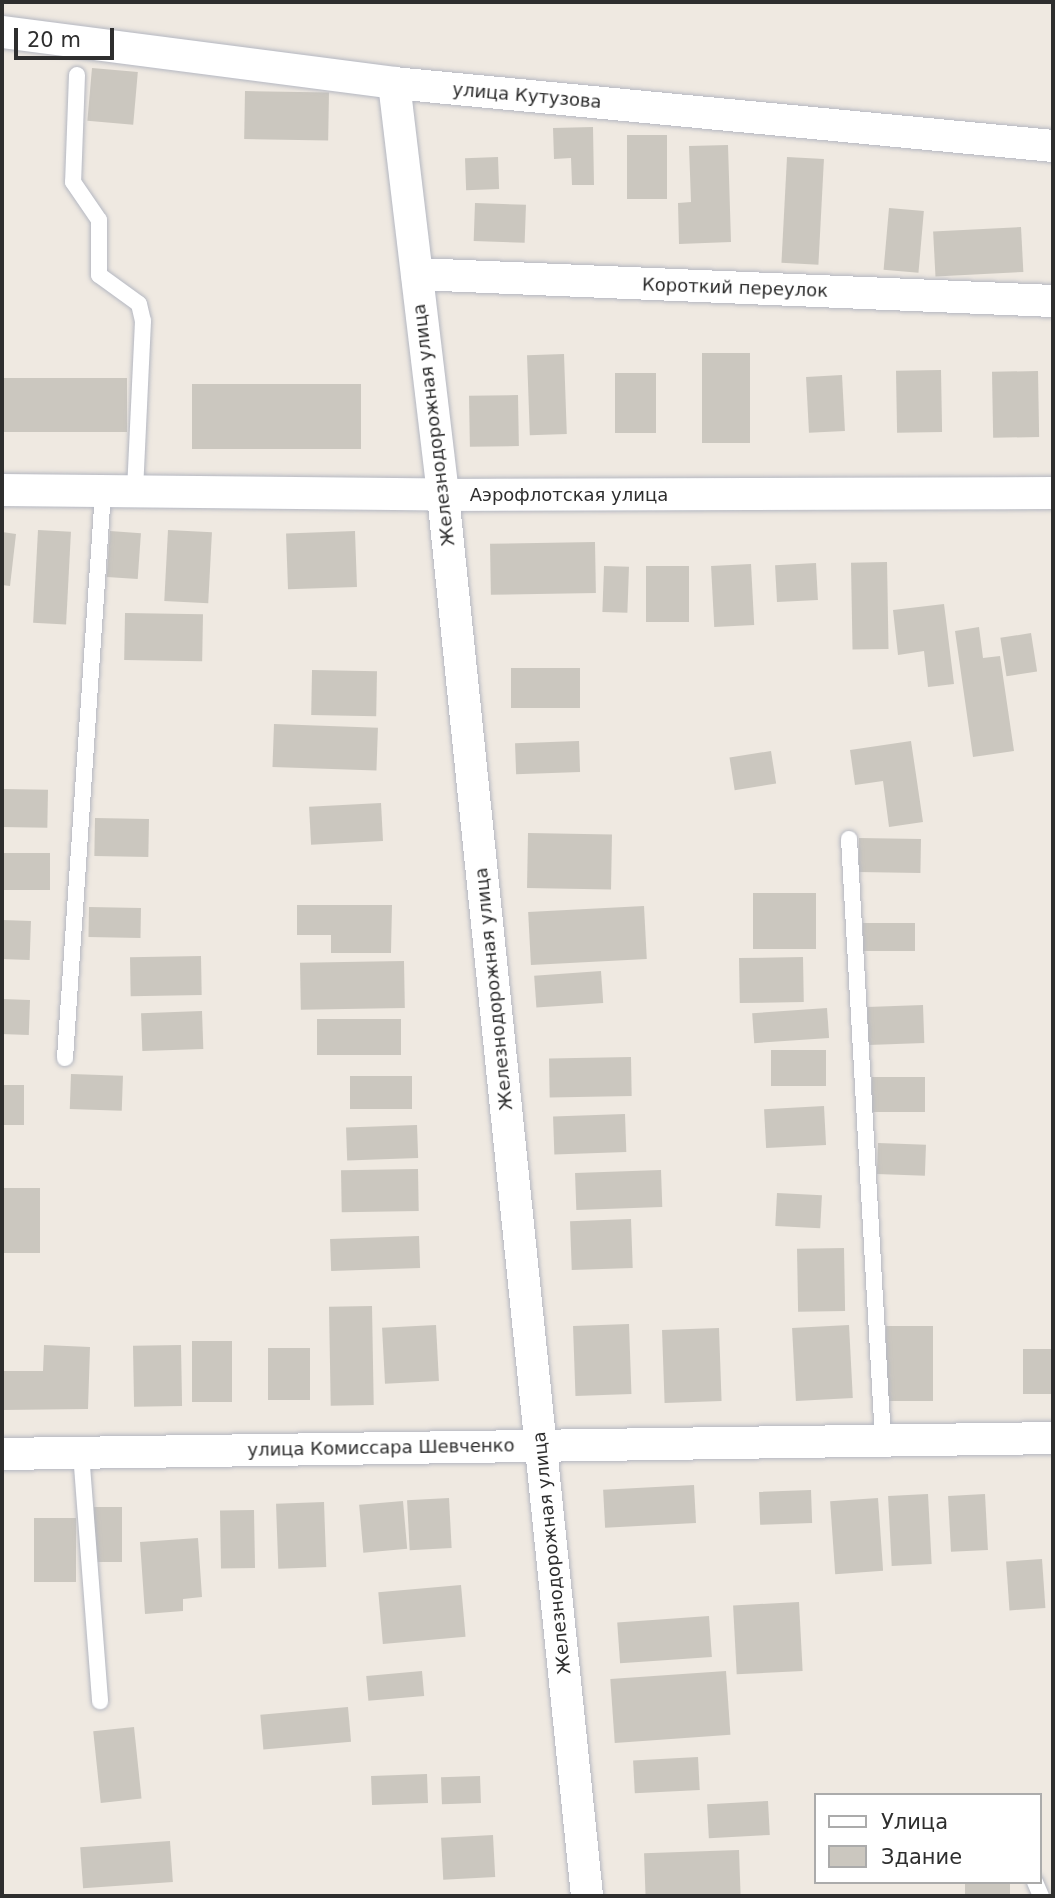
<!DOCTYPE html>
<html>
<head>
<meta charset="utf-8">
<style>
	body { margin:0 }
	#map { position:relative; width:1055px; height:1898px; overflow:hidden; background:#efe9e1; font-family:"DejaVu Sans",sans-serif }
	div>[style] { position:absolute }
	.building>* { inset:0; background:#cbc7bf; transform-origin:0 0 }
	.roads { filter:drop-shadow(0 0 2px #b4b7c1) drop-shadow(0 0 2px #b4b7c1) }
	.lane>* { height:16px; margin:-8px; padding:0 8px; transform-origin:8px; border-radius:8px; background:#fff }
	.street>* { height:32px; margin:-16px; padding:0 16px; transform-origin:16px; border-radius:16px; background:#fff }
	span { translate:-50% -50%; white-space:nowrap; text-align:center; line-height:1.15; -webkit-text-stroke:5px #fff; paint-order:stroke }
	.street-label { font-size:18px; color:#2e2e2e }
	.frame { position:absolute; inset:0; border:4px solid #2e2e2e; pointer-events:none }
	.legend { position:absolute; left:814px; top:1793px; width:228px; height:91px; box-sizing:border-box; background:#fff; border:2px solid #ababab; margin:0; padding:9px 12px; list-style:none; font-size:21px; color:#2e2e2e }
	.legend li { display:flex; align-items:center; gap:14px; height:35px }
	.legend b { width:35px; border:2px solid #ababab }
	.scale { position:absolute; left:14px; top:28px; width:100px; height:32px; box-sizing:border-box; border:4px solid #2e2e2e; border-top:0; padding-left:9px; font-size:21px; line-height:24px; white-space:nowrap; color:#2e2e2e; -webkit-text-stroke:5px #fff; paint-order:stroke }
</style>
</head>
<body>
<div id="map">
	<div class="building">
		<div style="left:92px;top:68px;width:46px;height:53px;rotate:5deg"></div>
		<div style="left:245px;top:91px;width:84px;height:48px;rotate:1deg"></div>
		<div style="clip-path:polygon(593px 127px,594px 185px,572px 185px,571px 158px,554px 159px,553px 128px)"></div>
		<div style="left:627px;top:135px;width:40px;height:64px"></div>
		<div style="clip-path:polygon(728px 145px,731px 242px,679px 244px,678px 203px,691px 202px,689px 146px)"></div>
		<div style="left:498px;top:157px;width:32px;height:33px;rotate:88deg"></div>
		<div style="left:787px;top:157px;width:37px;height:106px;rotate:3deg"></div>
		<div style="left:475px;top:203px;width:51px;height:38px;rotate:2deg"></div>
		<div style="left:889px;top:208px;width:35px;height:62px;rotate:5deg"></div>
		<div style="left:1021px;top:227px;width:45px;height:88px;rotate:87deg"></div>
		<div style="left:750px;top:353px;width:90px;height:48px;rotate:90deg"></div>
		<div style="left:564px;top:354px;width:80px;height:37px;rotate:88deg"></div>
		<div style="left:941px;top:370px;width:62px;height:45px;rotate:89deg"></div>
		<div style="left:1038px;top:371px;width:66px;height:46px;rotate:89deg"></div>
		<div style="left:615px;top:373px;width:41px;height:60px"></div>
		<div style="left:842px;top:375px;width:56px;height:36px;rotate:87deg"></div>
		<div style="left:4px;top:378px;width:123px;height:54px"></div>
		<div style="left:192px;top:384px;width:169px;height:65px"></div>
		<div style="left:518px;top:395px;width:51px;height:49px;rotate:89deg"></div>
		<div style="left:38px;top:530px;width:33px;height:93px;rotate:3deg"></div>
		<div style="left:168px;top:530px;width:44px;height:71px;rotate:3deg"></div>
		<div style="left:110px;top:531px;width:31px;height:46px;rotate:4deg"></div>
		<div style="left:355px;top:531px;width:56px;height:69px;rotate:88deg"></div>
		<div style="clip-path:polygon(2px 532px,16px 534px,10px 586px,2px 585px)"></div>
		<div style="left:595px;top:542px;width:51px;height:105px;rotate:89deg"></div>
		<div style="left:887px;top:562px;width:87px;height:36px;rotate:89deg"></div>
		<div style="left:816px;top:563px;width:37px;height:41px;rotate:87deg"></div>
		<div style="left:751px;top:564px;width:61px;height:40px;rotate:87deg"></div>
		<div style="left:604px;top:566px;width:25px;height:46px;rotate:2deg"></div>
		<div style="left:646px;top:566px;width:43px;height:56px"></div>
		<div style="clip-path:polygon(944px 604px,954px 684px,928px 687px,924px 651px,898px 655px,893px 610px)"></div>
		<div style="left:125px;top:613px;width:78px;height:47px;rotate:1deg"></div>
		<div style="clip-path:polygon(979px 627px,983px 658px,1000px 656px,1014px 751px,973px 757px,955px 631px)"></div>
		<div style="left:1031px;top:633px;width:39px;height:31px;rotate:81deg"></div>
		<div style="left:511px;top:668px;width:69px;height:40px"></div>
		<div style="left:312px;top:670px;width:65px;height:45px;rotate:1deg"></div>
		<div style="left:274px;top:724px;width:104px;height:43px;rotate:2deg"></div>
		<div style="left:579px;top:741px;width:31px;height:64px;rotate:88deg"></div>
		<div style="clip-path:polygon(911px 741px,923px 822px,889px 827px,883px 781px,855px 785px,850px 750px)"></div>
		<div style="left:771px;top:751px;width:33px;height:42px;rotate:81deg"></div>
		<div style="left:2px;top:789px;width:46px;height:38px;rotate:1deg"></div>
		<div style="left:381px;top:803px;width:38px;height:72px;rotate:87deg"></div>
		<div style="left:95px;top:818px;width:54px;height:38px;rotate:1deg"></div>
		<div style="left:528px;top:833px;width:84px;height:55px;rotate:1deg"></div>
		<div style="left:859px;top:838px;width:62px;height:34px;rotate:1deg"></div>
		<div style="left:2px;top:853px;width:48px;height:37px"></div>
		<div style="left:753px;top:893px;width:63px;height:56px"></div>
		<div style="clip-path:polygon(297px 905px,392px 905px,391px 953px,331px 953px,331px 935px,297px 935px)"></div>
		<div style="left:644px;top:906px;width:53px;height:116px;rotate:87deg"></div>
		<div style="left:89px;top:907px;width:52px;height:30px;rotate:1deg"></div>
		<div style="left:2px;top:920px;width:29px;height:39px;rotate:2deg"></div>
		<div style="left:915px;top:923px;width:28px;height:52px;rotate:90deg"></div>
		<div style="left:201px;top:956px;width:39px;height:71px;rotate:89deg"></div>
		<div style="left:803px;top:957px;width:45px;height:64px;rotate:89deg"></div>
		<div style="left:404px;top:961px;width:47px;height:104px;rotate:89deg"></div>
		<div style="left:601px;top:971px;width:32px;height:67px;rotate:86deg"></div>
		<div style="left:2px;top:999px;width:28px;height:35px;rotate:2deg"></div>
		<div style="left:923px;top:1005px;width:38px;height:56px;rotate:88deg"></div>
		<div style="left:827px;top:1008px;width:30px;height:75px;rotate:86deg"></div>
		<div style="left:202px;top:1011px;width:38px;height:61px;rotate:88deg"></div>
		<div style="left:401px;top:1019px;width:36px;height:84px;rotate:90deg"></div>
		<div style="left:826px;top:1050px;width:36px;height:55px;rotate:90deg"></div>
		<div style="left:631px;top:1057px;width:39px;height:82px;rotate:89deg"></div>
		<div style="left:71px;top:1074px;width:52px;height:35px;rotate:2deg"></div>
		<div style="left:412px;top:1076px;width:33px;height:62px;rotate:90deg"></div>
		<div style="left:872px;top:1077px;width:53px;height:35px"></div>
		<div style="left:2px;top:1085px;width:22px;height:40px"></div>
		<div style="left:824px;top:1106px;width:39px;height:60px;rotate:87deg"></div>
		<div style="left:625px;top:1114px;width:38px;height:72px;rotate:88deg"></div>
		<div style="left:417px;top:1125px;width:33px;height:71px;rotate:88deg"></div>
		<div style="left:878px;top:1143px;width:48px;height:31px;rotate:2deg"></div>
		<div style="left:418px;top:1169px;width:42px;height:77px;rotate:89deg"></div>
		<div style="left:661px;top:1170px;width:37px;height:86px;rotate:88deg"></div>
		<div style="left:2px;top:1188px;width:38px;height:65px"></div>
		<div style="left:777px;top:1193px;width:45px;height:33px;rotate:3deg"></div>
		<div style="left:631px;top:1219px;width:49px;height:61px;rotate:88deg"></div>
		<div style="left:419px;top:1236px;width:32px;height:89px;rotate:88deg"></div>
		<div style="left:844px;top:1248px;width:63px;height:47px;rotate:89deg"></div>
		<div style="left:372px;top:1306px;width:99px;height:43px;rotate:89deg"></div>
		<div style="left:629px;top:1324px;width:70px;height:56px;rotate:88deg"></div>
		<div style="left:436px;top:1325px;width:56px;height:54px;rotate:87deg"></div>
		<div style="left:849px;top:1325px;width:73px;height:57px;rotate:87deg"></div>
		<div style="left:886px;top:1326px;width:47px;height:75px"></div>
		<div style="left:719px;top:1328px;width:73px;height:57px;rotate:88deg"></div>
		<div style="left:232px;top:1341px;width:61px;height:40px;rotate:90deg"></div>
		<div style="clip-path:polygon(44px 1345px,90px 1347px,88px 1409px,2px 1410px,2px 1371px,43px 1371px)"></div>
		<div style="left:181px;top:1345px;width:61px;height:48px;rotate:89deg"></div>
		<div style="left:310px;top:1348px;width:52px;height:42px;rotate:90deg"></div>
		<div style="left:1023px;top:1349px;width:30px;height:45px"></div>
		<div style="left:694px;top:1485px;width:38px;height:91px;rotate:87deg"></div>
		<div style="left:811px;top:1490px;width:33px;height:52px;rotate:88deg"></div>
		<div style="left:928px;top:1494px;width:70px;height:40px;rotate:87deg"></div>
		<div style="left:985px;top:1494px;width:56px;height:37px;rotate:87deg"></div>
		<div style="left:449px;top:1498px;width:50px;height:42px;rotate:87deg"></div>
		<div style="left:878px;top:1498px;width:73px;height:48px;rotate:86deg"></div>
		<div style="left:403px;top:1501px;width:48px;height:44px;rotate:85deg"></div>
		<div style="left:324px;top:1502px;width:65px;height:48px;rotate:88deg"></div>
		<div style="left:94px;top:1507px;width:28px;height:55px"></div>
		<div style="left:254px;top:1510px;width:58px;height:34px;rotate:89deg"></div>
		<div style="left:34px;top:1518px;width:42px;height:64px"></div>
		<div style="clip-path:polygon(198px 1538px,202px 1597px,183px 1599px,183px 1611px,145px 1614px,140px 1542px)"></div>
		<div style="left:1042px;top:1559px;width:49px;height:36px;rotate:86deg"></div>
		<div style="left:461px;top:1585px;width:52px;height:83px;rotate:85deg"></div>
		<div style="left:799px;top:1602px;width:69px;height:66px;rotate:87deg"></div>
		<div style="left:709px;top:1616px;width:41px;height:92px;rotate:86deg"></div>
		<div style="left:422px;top:1671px;width:25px;height:56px;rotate:85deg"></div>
		<div style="left:726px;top:1671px;width:64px;height:116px;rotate:86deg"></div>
		<div style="left:348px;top:1707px;width:35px;height:88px;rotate:85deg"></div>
		<div style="left:134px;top:1727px;width:72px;height:41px;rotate:84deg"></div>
		<div style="left:698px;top:1757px;width:33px;height:65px;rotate:87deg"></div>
		<div style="left:427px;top:1774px;width:29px;height:56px;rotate:88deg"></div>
		<div style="left:480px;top:1776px;width:27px;height:39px;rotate:88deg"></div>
		<div style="left:768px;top:1801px;width:34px;height:61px;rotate:87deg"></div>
		<div style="left:493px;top:1835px;width:42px;height:52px;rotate:87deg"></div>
		<div style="left:170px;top:1841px;width:41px;height:90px;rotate:86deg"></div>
		<div style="left:739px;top:1850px;width:46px;height:95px;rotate:88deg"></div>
		<div style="left:965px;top:1882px;width:45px;height:14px"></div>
	</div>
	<div class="roads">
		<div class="lane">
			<div style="left:77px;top:75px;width:107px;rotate:92.1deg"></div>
			<div style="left:73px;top:182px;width:46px;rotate:55.6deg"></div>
			<div style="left:99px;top:220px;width:55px;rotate:90deg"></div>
			<div style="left:99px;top:275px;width:49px;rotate:35.9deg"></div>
			<div style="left:139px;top:304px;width:17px;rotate:77deg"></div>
			<div style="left:143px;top:321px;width:171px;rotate:92.7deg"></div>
			<div style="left:849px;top:839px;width:602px;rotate:86.76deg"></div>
			<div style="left:65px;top:1058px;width:567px;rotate:-86.16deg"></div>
			<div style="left:81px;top:1453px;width:249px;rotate:85.6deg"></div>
			<div style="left:1035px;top:1882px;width:15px;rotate:67deg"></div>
		</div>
		<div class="street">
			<div style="left:2px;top:32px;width:395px;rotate:7.4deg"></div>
			<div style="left:394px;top:83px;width:662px;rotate:5.46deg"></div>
			<div style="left:394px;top:83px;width:415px;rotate:83.2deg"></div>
			<div style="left:443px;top:495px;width:1408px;rotate:84.13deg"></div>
			<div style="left:417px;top:274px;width:637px;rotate:2.43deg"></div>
			<div style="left:2px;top:490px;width:441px;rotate:0.6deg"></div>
			<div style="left:443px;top:495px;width:610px;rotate:-0.19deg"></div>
			<div style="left:2px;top:1454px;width:1051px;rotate:-0.87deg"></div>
		</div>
	</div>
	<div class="street-label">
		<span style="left:527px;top:96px;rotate:5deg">улица Кутузова</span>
		<span style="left:735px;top:288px;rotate:2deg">Короткий переулок</span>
		<span style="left:434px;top:425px;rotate:-97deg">Железнодорожная улица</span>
		<span style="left:569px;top:495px">Аэрофлотская улица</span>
		<span style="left:494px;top:989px;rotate:-96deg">Железнодорожная улица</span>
		<span style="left:381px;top:1448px;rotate:-1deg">улица Комиссара Шевченко</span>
		<span style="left:552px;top:1553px;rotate:-96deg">Железнодорожная улица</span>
	</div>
	<div class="frame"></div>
	<ul class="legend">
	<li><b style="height:9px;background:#fff"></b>Улица</li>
	<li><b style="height:19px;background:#cbc7bf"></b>Здание</li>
	</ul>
	<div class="scale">20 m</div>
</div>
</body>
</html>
